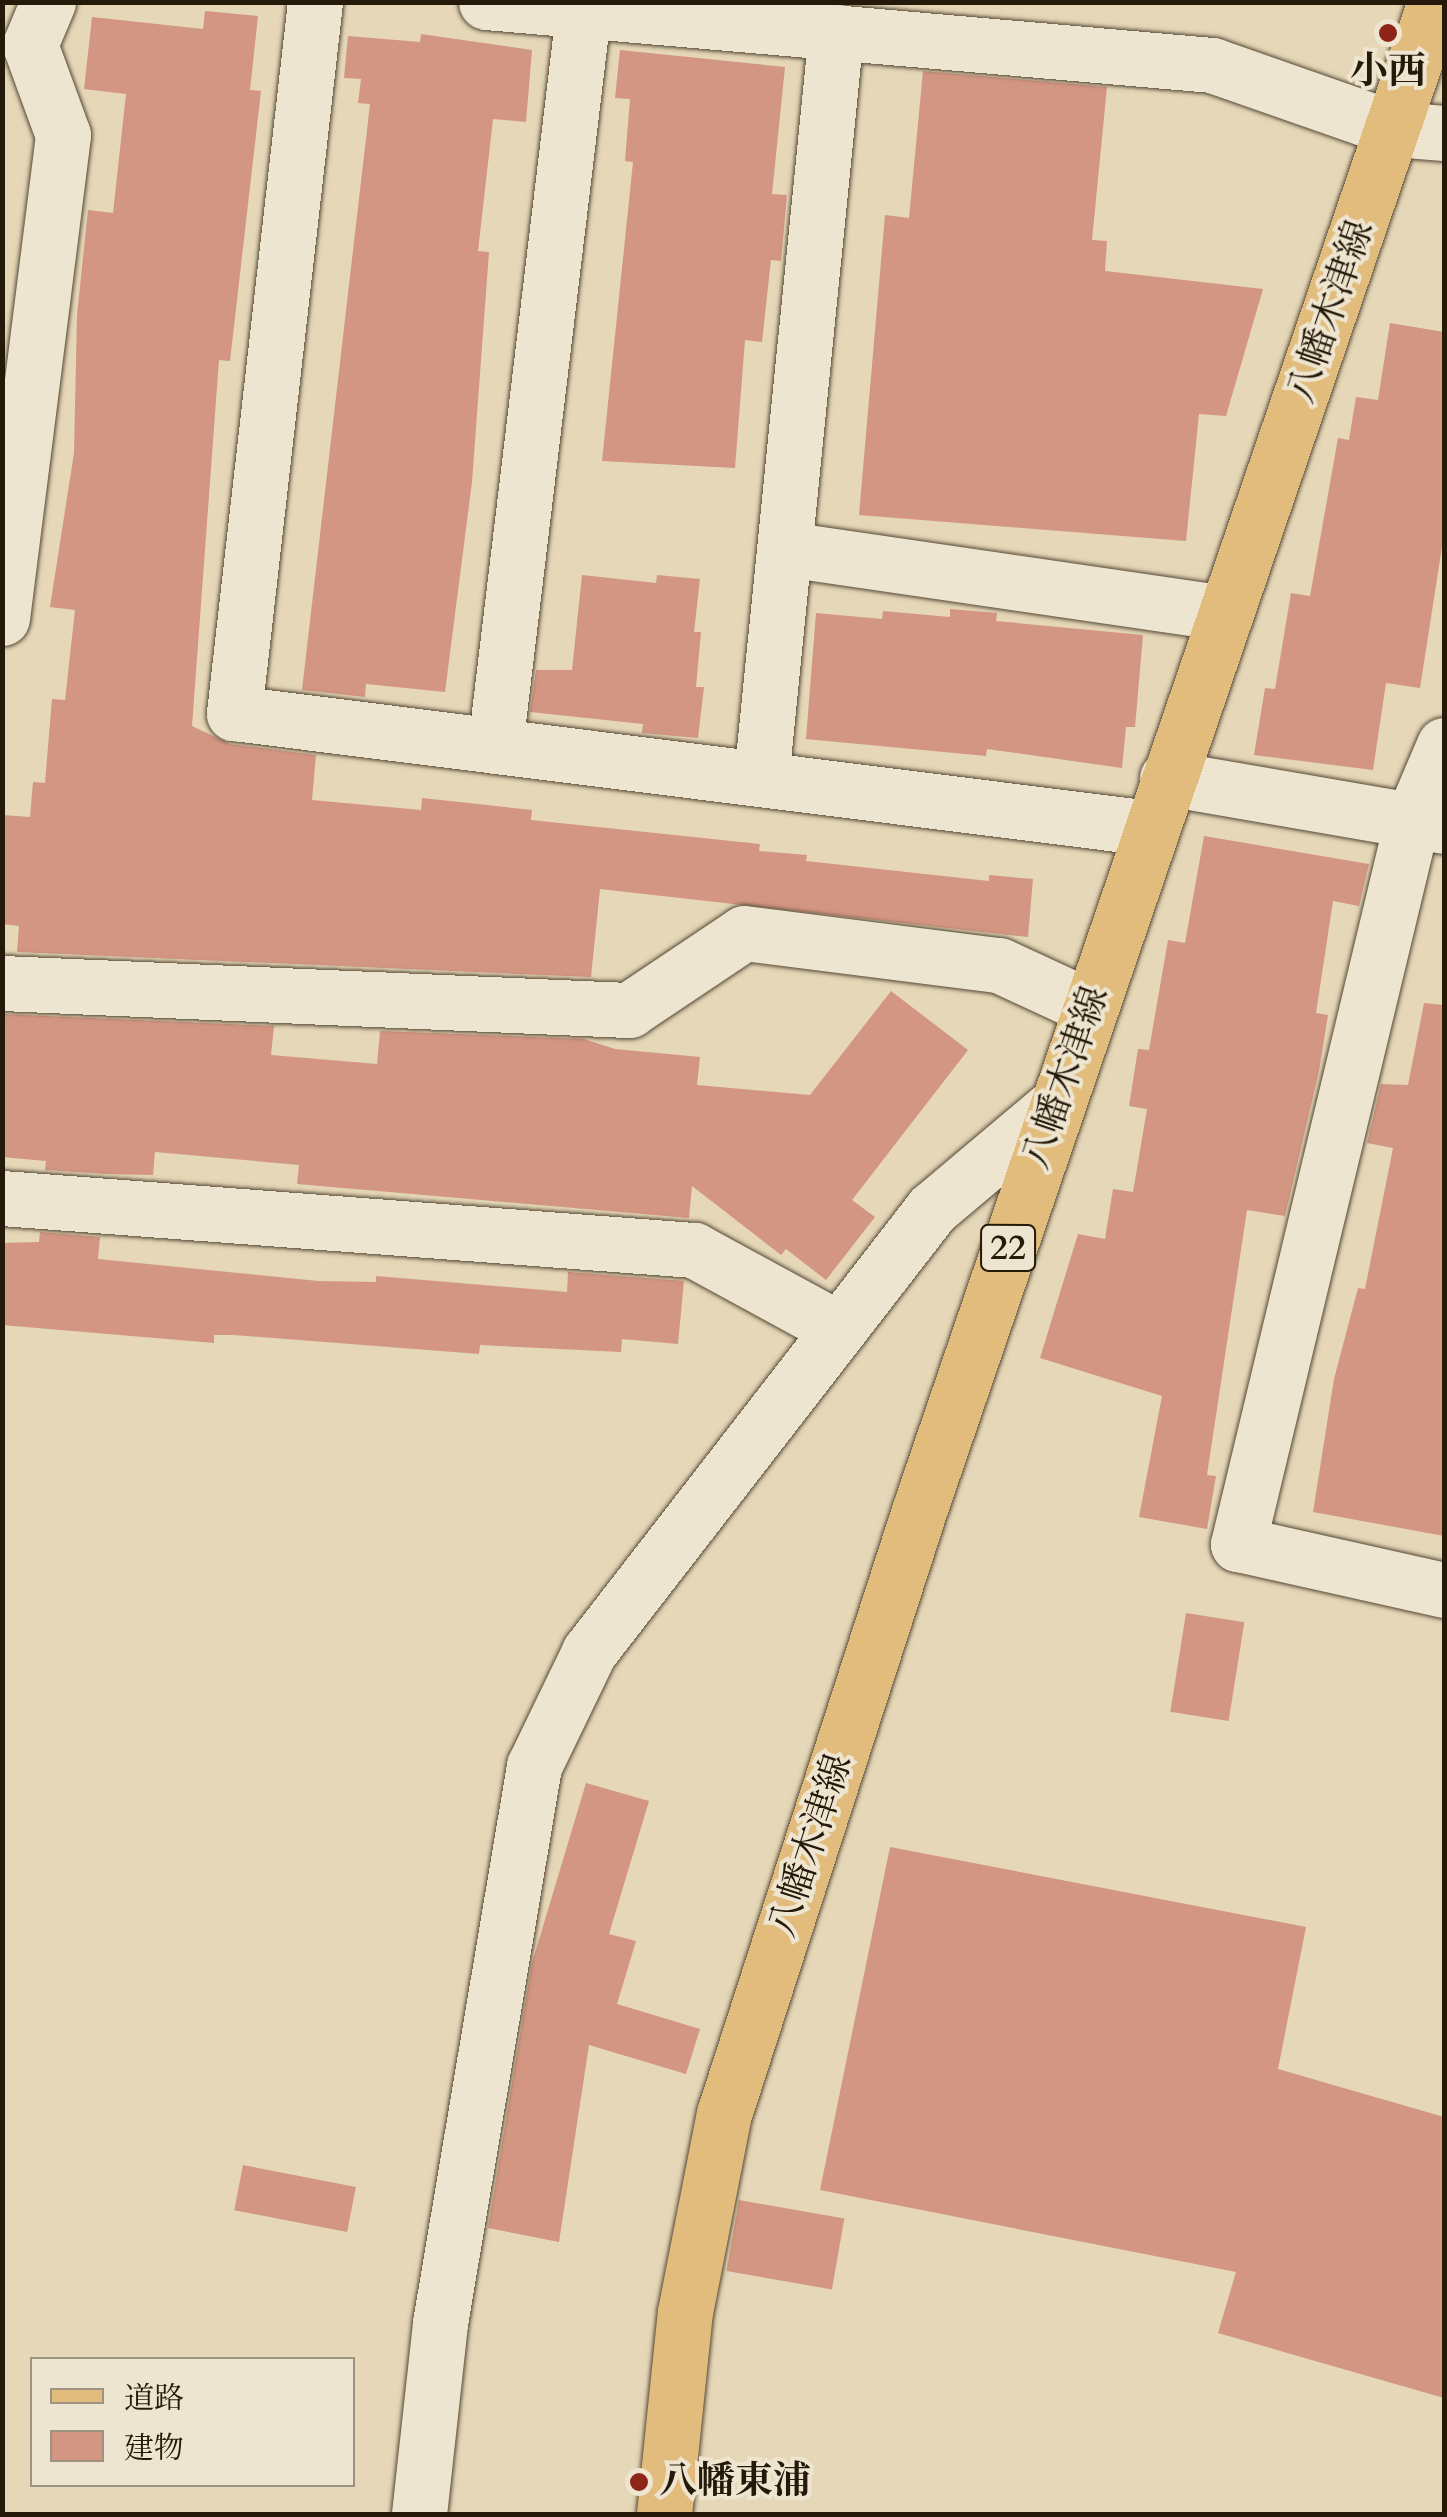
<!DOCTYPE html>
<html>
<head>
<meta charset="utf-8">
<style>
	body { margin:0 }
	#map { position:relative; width:1447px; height:2517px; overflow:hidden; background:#e5d7b7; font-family:Cardo,"Noto Serif JP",serif }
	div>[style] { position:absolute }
	.building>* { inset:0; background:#d39682; transform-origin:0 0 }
	.roads { filter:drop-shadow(0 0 2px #554835) drop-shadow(0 0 2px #554835) }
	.minor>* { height:55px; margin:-27.5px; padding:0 27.5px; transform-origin:27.5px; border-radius:27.5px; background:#eee5d0 }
	.tertiary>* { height:55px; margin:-27.5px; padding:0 27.5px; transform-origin:27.5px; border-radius:27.5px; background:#eee5d0 }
	.primary>* { height:55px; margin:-27.5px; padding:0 27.5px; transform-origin:27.5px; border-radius:27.5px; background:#e2bc7c }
	.dots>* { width:28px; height:28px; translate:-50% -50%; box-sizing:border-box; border:5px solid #eee5d0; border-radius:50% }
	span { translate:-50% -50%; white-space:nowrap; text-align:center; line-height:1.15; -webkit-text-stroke:8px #eee5d0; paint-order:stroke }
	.shield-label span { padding:2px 8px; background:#eee5d0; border:2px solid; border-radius:8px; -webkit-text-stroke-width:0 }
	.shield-label { font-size:35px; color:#25190a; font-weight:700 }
	.poi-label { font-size:38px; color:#25190a; font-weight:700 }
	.left { translate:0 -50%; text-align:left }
	.street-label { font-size:38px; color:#25190a }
	.frame { position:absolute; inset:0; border:5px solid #25190a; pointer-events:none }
	.legend { position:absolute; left:30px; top:2357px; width:325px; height:130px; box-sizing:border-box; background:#eee5d0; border:2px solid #9e9381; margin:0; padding:12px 18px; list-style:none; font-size:30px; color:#25190a }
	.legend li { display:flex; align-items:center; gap:20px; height:50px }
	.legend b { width:50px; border:2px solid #9e9381 }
</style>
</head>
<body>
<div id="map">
	<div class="building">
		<div style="clip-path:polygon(205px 11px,258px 16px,250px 90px,261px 91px,230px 361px,219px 360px,192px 726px,230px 744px,316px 755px,312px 800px,421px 810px,422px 798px,532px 810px,531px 820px,760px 844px,759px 851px,807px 855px,806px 861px,989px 881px,989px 875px,1033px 879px,1028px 937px,600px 889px,591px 977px,17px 952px,19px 926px,2px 924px,2px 815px,30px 817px,33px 782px,45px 783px,52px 699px,65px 700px,75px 610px,50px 607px,74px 453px,77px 315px,88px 210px,113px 213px,126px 94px,84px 89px,92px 17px,203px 29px)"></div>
		<div style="clip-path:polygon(421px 34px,532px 50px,526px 122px,493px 119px,478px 251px,489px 252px,472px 482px,445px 692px,366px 684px,365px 697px,302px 690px,370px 104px,358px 103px,361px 79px,344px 78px,348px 36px,420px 42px)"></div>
		<div style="clip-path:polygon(620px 50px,785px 67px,772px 194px,787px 195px,781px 261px,771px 260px,762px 342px,745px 340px,735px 468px,602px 461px,633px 162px,625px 161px,630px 99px,615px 98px)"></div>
		<div style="clip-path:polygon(923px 71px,1107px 87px,1092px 240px,1107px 241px,1105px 271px,1263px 289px,1226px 416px,1199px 414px,1186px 541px,859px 515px,885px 215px,909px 218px)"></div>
		<div style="clip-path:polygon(1390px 323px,1444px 332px,1444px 534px,1420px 688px,1386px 683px,1373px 770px,1254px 755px,1265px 688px,1275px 689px,1291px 593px,1310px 596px,1338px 438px,1349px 440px,1356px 397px,1378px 400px)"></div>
		<div style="clip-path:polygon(582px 575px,656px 583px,657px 575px,700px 579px,694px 632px,701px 632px,696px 687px,704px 687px,698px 738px,642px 733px,643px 724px,530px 712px,536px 670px,572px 670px)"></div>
		<div style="clip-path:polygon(950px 609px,997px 613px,996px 621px,1143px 635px,1135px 727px,1126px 727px,1122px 768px,987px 749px,986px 756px,806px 739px,816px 613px,882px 619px,883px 611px,950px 617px)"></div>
		<div style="clip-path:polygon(1204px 836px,1369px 864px,1359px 906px,1333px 901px,1316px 1013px,1328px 1015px,1319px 1071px,1285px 1216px,1247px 1210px,1207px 1475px,1216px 1476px,1207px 1529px,1139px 1517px,1162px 1396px,1040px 1358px,1078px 1234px,1105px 1239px,1113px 1189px,1133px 1192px,1147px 1109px,1129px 1106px,1138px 1049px,1149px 1050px,1168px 940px,1185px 943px)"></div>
		<div style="clip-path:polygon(891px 991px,968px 1050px,852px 1200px,875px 1217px,826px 1280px,786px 1249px,781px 1255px,692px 1186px,689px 1218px,297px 1184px,299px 1165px,155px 1152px,153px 1175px,105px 1174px,45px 1170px,46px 1161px,2px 1157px,2px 1014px,274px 1026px,271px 1055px,377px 1064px,380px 1031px,584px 1039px,615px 1049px,700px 1057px,697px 1085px,810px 1095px)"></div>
		<div style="clip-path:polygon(1424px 1003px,1444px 1005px,1444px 1536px,1313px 1512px,1334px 1379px,1358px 1288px,1365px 1289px,1393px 1148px,1367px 1143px,1381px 1084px,1408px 1085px)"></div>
		<div style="clip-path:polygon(40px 1232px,100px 1237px,98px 1259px,318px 1281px,376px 1282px,376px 1276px,567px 1292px,568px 1272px,684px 1281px,678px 1344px,622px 1339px,621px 1352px,480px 1345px,479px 1354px,233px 1335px,214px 1335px,214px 1343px,2px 1325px,2px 1243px,39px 1242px)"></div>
		<div style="left:1186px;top:1613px;width:59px;height:100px;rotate:9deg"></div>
		<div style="clip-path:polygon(586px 1783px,649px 1801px,609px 1934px,636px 1941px,617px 2004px,700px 2029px,686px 2074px,589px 2045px,559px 2242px,488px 2228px,532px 1963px)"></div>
		<div style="clip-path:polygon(890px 1847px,1306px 1927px,1278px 2069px,1444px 2117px,1444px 2398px,1218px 2333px,1236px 2272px,820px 2190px)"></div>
		<div style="left:243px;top:2165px;width:115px;height:46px;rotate:11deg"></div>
		<div style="left:739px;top:2200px;width:107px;height:72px;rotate:10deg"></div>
	</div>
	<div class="roads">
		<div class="minor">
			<div style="left:315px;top:2px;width:716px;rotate:96.5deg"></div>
			<div style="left:234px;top:713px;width:923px;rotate:7.16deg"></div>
			<div style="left:486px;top:2px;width:729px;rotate:4.96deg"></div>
			<div style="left:1212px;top:65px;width:194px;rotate:19.3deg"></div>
			<div style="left:786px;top:549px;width:444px;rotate:8.3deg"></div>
			<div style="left:2px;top:618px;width:487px;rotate:-82.8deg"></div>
			<div style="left:63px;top:135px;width:96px;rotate:-110.1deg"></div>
			<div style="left:30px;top:45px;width:47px;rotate:-67.3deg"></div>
			<div style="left:1444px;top:745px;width:82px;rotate:113.1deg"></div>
			<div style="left:1412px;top:820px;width:745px;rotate:103.51deg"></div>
			<div style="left:1238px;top:1544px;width:211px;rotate:12.6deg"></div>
			<div style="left:495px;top:746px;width:738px;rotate:-83.15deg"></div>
			<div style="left:1167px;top:778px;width:281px;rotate:9.8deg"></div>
			<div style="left:761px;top:779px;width:751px;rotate:-84.27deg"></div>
			<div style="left:2px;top:983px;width:628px;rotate:2.47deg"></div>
			<div style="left:629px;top:1010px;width:138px;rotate:-33.8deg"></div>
			<div style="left:744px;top:933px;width:257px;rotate:7.2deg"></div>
			<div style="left:999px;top:965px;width:100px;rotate:24.8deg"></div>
			<div style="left:2px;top:1198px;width:694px;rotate:4.3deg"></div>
			<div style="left:694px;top:1250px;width:165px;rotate:28.6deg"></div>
			<div style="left:419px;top:2514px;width:192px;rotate:-83.7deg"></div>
			<div style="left:440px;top:2323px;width:565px;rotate:-80.42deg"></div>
			<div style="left:534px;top:1766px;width:127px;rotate:-64.2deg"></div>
			<div style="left:589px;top:1652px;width:560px;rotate:-52.25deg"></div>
			<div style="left:932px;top:1209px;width:165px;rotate:-40.1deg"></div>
		</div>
		<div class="tertiary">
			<div style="left:1395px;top:129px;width:49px;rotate:4.7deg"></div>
		</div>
		<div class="primary">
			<div style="left:664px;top:2514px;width:203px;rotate:-84.1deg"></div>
			<div style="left:685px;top:2312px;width:202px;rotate:-78.9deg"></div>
			<div style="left:724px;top:2114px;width:634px;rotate:-72.08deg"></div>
			<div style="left:919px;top:1511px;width:1595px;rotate:-71.12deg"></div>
		</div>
	</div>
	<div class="dots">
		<div style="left:1388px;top:33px;background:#8f2418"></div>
		<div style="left:639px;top:2482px;background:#8f2418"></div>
	</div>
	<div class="shield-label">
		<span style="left:1008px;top:1248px">22</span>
	</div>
	<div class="poi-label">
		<span style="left:1388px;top:72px">小西</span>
		<span class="left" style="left:659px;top:2482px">八幡東浦</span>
	</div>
	<div class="street-label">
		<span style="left:1331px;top:312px;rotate:-71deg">八幡木津線</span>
		<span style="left:1066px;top:1078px;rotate:-71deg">八幡木津線</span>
		<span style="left:811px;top:1846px;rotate:-72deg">八幡木津線</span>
	</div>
	<div class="frame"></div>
	<ul class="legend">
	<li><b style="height:12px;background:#e2bc7c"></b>道路</li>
	<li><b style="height:28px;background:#d39682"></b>建物</li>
	</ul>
</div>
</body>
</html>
